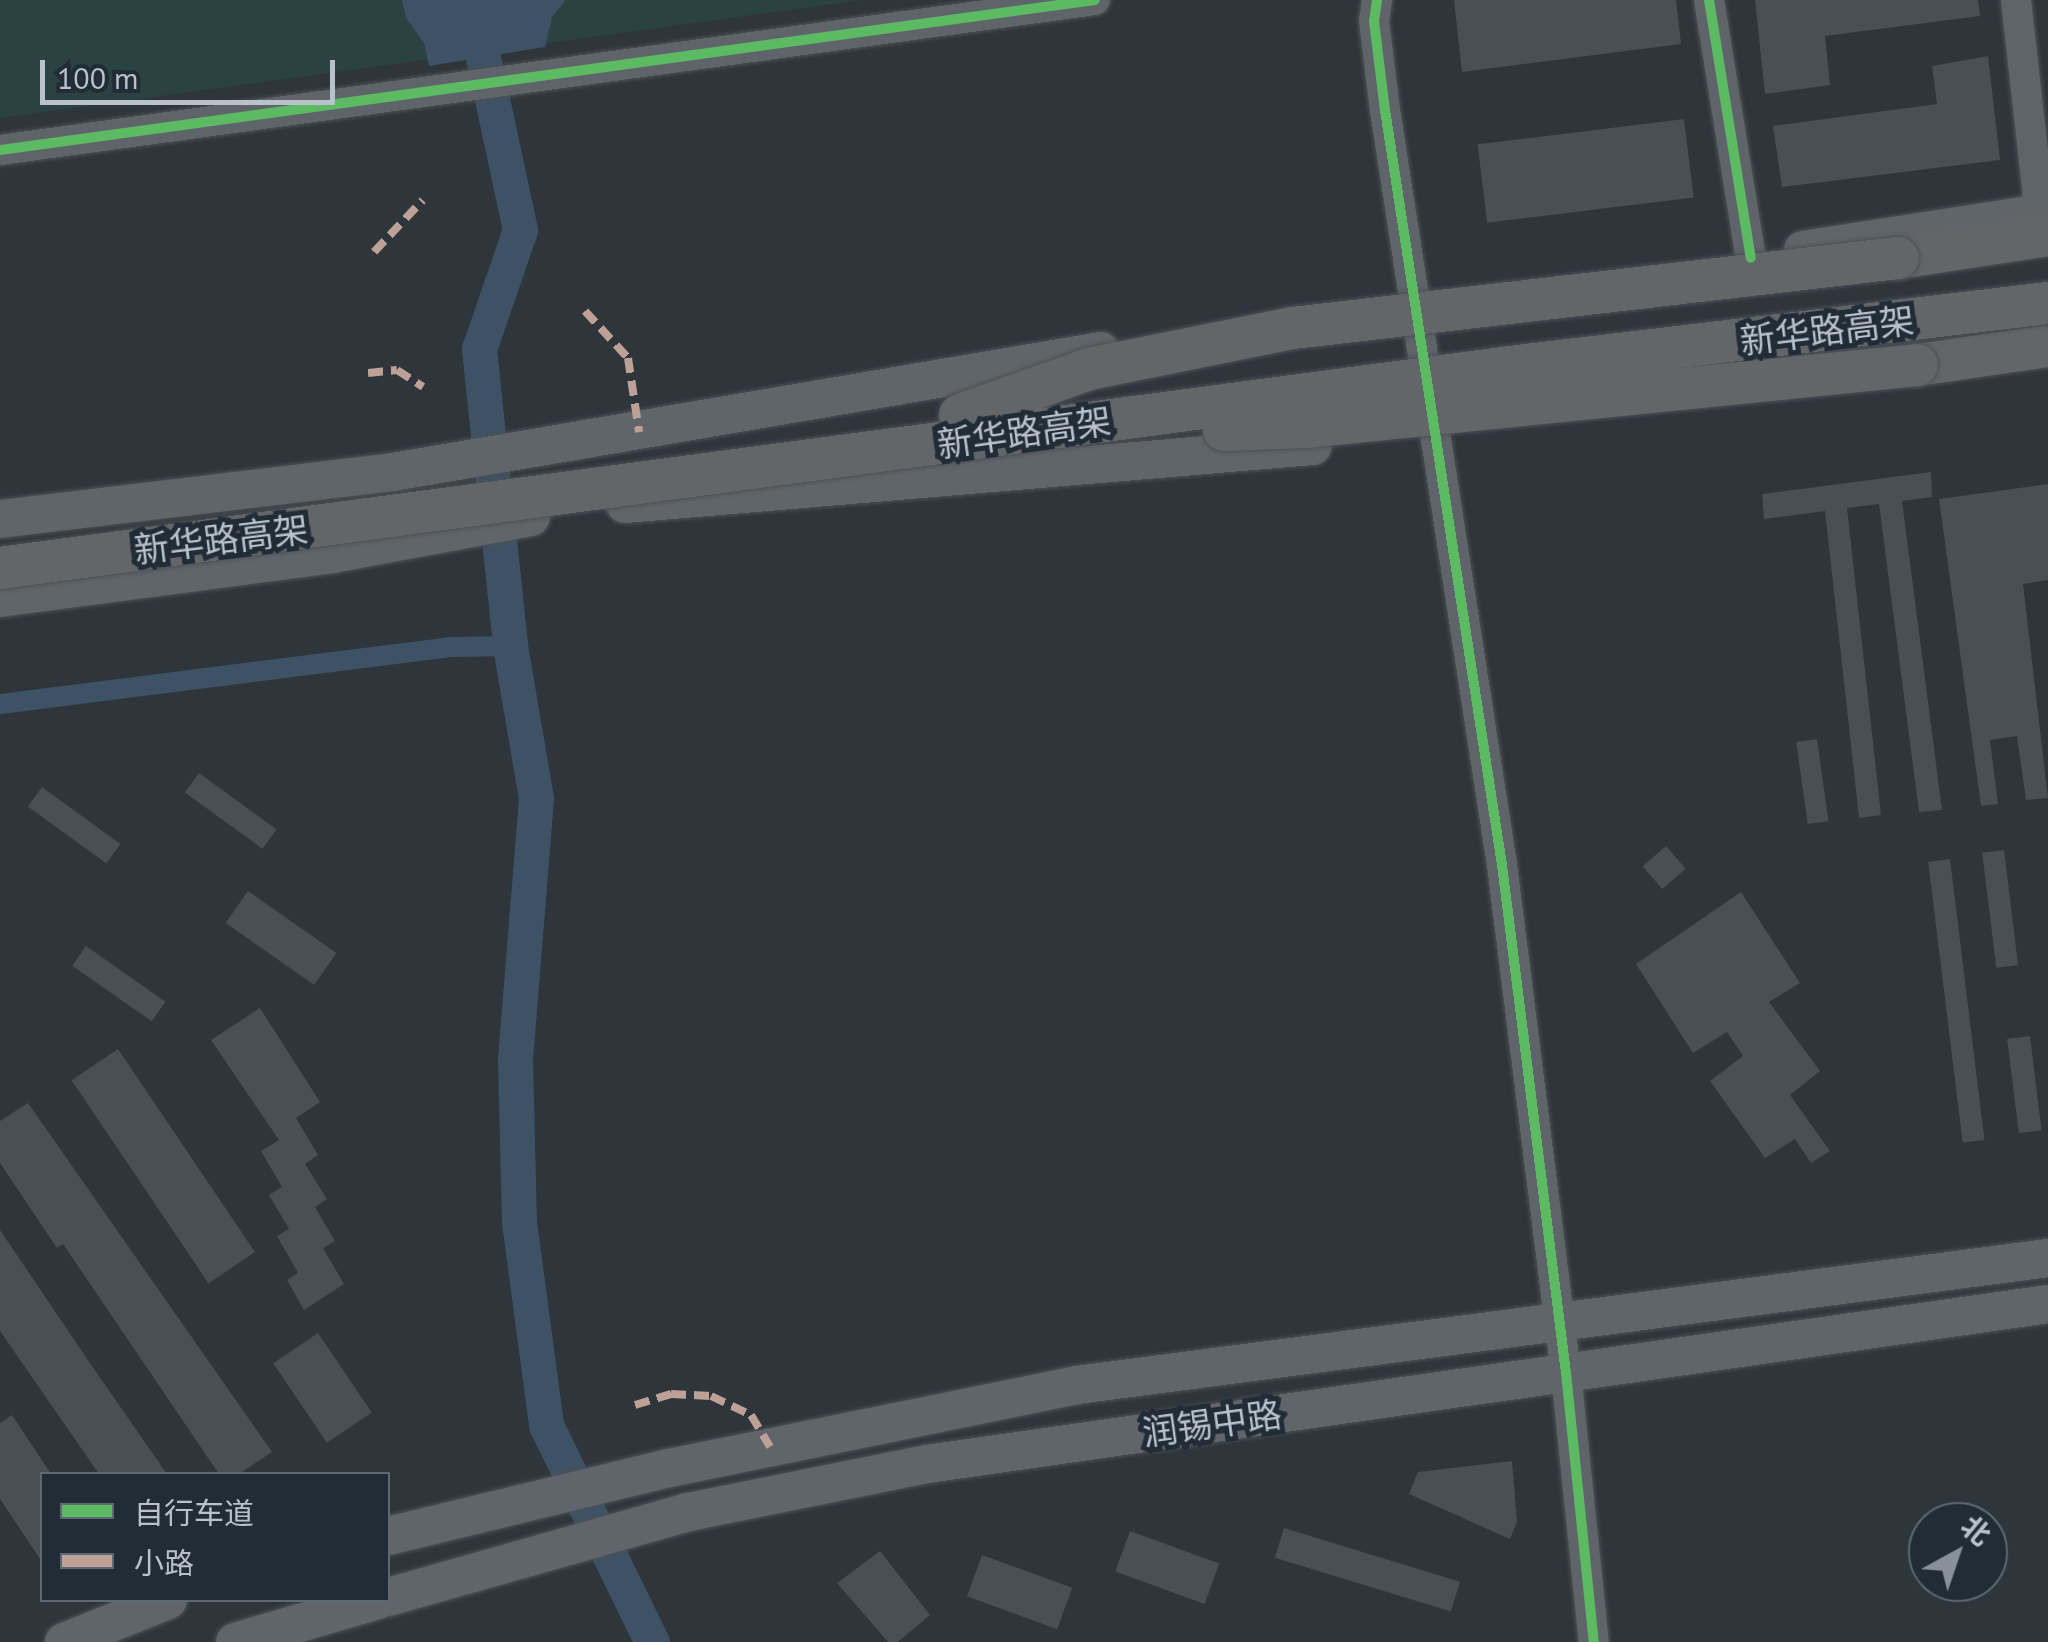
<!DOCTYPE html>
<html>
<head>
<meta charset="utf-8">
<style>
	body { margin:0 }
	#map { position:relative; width:2048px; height:1642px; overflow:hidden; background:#2e353b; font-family:"PT Sans","Noto Sans SC",sans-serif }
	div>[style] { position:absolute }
	.green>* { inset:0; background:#2b4242 }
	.water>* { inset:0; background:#3d5365 }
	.canal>* { height:20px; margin:-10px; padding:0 10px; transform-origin:10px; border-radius:10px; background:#3d5365 }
	.river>* { height:35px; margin:-17.5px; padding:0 17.5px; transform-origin:17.5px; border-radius:17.5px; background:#3d5365 }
	.building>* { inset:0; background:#494f54; transform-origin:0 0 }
	.roads { filter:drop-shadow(0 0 2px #4c5156) drop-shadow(0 0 2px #4c5156) }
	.minor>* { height:30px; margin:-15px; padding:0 15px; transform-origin:15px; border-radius:15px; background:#5e6469 }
	.major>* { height:38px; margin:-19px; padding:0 19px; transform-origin:19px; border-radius:19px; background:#60656b }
	.highway>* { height:42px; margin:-21px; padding:0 21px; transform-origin:21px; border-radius:21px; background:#636669 }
	.bridges { filter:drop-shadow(0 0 2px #4b5157) drop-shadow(0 0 2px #4b5157) }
	.highway-bridge>* { height:42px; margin:-21px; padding:0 21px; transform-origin:21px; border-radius:21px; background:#636669 }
	.quiet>* { height:8px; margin-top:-4px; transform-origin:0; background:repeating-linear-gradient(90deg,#bda197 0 15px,transparent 0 23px) }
	.cycleway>* { height:10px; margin:-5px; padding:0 5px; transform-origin:5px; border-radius:5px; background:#5cba63 }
	span { translate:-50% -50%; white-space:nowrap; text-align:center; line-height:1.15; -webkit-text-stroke:10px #212c36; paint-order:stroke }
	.street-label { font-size:35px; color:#b9c2cb }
	.legend { position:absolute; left:40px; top:1472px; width:350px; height:130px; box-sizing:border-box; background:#212c36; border:2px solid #5e6872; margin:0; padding:12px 18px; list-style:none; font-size:30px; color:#b9c2cb }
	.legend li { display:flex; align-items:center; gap:20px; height:50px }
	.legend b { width:50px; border:2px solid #5e6872 }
	.north { position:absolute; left:1908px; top:1502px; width:100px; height:100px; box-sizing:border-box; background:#212c36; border:2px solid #5e6872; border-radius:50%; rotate:40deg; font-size:28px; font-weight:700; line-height:40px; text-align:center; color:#b9c2cb }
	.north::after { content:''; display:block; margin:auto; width:35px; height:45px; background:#889199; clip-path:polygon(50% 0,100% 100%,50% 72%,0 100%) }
	.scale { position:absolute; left:40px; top:60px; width:295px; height:45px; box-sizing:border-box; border:5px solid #b9c2cb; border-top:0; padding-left:12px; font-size:30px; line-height:35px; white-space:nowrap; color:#b9c2cb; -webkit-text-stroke:8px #212c36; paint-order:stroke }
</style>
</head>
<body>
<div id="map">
	<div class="green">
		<div style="clip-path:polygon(0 0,863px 0,0 118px)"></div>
	</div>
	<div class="water">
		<div style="clip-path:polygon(402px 0,566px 0,552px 17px,545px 47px,429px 66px,424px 43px,406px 18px)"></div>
	</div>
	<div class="canal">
		<div style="left:0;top:704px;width:454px;rotate:-7.2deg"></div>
		<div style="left:450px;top:647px;width:60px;rotate:-1deg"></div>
	</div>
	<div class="river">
		<div style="left:484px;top:0;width:57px;rotate:91deg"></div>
		<div style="left:483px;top:57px;width:177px;rotate:77.9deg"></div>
		<div style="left:520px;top:230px;width:126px;rotate:109deg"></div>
		<div style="left:479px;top:349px;width:299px;rotate:84deg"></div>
		<div style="left:510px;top:646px;width:154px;rotate:80.3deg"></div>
		<div style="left:536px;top:798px;width:262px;rotate:94.6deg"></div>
		<div style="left:515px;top:1059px;width:163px;rotate:88.6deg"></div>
		<div style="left:519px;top:1222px;width:205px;rotate:82.4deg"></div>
		<div style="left:546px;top:1425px;width:242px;rotate:64deg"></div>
	</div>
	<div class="building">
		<div style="clip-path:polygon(1454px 0,1676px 0,1681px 44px,1462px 72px)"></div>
		<div style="clip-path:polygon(1755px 0,1978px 0,1980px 16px,1825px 36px,1830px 85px,1765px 94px)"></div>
		<div style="clip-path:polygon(1988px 56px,2000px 160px,1782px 187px,1773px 126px,1937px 104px,1932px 66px)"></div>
		<div style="left:1684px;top:119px;width:79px;height:208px;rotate:83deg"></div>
		<div style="clip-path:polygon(1931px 472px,1932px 497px,1902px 501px,1942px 810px,1919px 812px,1879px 504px,1847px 508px,1881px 815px,1859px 818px,1825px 511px,1764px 519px,1762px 494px)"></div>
		<div style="clip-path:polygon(2048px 484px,2048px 580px,2023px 584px,2048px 798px,2026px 800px,2017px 736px,1990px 740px,1998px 804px,1981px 806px,1939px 499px)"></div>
		<div style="left:1817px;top:739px;width:83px;height:21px;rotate:82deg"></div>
		<div style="left:199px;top:773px;width:96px;height:24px;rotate:36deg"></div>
		<div style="left:42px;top:787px;width:97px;height:24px;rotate:36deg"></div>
		<div style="left:1666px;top:846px;width:30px;height:31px;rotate:49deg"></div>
		<div style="left:2004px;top:850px;width:116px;height:22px;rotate:83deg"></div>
		<div style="left:1950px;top:859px;width:283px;height:22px;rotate:83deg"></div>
		<div style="left:248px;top:891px;width:108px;height:39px;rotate:35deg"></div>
		<div style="clip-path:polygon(1741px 892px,1800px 983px,1769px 1002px,1820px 1071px,1790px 1095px,1830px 1151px,1811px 1163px,1795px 1139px,1765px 1158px,1710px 1081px,1743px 1056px,1727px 1032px,1693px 1053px,1636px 964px)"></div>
		<div style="left:86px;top:946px;width:97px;height:24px;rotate:35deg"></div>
		<div style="clip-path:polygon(260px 1008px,320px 1102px,296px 1118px,318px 1155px,305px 1164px,327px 1199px,315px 1207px,335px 1241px,323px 1248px,344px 1284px,304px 1310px,287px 1280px,298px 1273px,277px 1236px,289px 1229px,269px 1195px,282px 1187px,261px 1151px,279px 1140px,211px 1040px)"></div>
		<div style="left:2030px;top:1036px;width:95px;height:23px;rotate:83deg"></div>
		<div style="left:118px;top:1049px;width:245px;height:56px;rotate:56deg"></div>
		<div style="clip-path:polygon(28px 1103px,272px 1452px,239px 1474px,219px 1474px,63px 1244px,57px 1248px,0 1163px,0 1121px)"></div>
		<div style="clip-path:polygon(0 1230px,94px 1369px,167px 1474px,99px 1474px,0 1331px)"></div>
		<div style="left:318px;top:1333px;width:96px;height:54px;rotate:56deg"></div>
		<div style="clip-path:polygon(12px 1415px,51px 1474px,42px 1474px,42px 1562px,0 1499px,0 1423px)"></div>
		<div style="clip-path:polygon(1512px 1461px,1517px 1522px,1510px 1539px,1409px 1494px,1418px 1472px)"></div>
		<div style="left:1284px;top:1528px;width:184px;height:31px;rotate:17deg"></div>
		<div style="left:1130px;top:1531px;width:95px;height:43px;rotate:20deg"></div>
		<div style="clip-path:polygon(880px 1551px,930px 1615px,898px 1642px,888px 1642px,837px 1583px)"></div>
		<div style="left:982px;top:1555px;width:96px;height:44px;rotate:20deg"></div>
	</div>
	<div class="roads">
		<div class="minor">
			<div style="left:1377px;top:0;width:21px;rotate:98deg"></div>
			<div style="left:1374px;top:21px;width:90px;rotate:83deg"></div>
			<div style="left:1385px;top:110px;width:764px;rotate:81.19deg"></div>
			<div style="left:1502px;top:865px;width:512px;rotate:82.82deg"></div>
			<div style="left:1566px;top:1373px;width:270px;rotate:84.1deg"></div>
			<div style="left:1709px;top:0;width:261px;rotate:80.8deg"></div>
			<div style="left:2016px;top:0;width:214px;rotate:83.6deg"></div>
			<div style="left:0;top:150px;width:1105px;rotate:-7.8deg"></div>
		</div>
		<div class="major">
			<div style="left:1803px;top:250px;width:248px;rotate:-8.8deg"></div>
			<div style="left:625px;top:504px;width:690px;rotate:-4.82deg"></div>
			<div style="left:0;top:519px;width:396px;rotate:-6.8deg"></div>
			<div style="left:393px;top:472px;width:718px;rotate:-9.7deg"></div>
			<div style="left:0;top:598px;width:335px;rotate:-7.5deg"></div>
			<div style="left:332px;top:554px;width:202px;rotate:-10.5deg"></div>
			<div style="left:388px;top:1536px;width:289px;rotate:-13.6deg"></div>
			<div style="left:669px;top:1468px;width:416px;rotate:-11.5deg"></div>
			<div style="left:1077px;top:1385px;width:979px;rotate:-7.45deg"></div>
			<div style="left:388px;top:1597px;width:312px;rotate:-15.8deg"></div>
			<div style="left:688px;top:1512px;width:244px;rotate:-11.4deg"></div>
			<div style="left:927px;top:1464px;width:1132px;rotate:-8.12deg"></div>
			<div style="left:64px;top:1642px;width:112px;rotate:-22deg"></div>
			<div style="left:235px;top:1642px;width:149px;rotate:-16.4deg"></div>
		</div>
		<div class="highway">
			<div style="left:1898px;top:258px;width:152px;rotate:-8.7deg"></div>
			<div style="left:1917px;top:365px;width:132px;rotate:-8.3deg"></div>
		</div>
	</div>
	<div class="bridges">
		<div class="highway-bridge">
			<div style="left:960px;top:415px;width:137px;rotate:-19.6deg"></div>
			<div style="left:1089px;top:369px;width:208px;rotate:-11.4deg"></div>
			<div style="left:1293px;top:328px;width:609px;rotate:-6.6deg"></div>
			<div style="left:1224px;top:430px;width:81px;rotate:-2.1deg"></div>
			<div style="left:1305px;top:427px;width:615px;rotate:-5.78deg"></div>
			<div style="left:0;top:568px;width:1531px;rotate:-7.58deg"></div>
			<div style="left:1518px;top:366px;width:534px;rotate:-6.78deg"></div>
		</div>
	</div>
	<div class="quiet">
		<div style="left:374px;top:252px;width:71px;rotate:-46.7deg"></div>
		<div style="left:585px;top:311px;width:64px;rotate:47.5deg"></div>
		<div style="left:628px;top:358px;width:75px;rotate:81.5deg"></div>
		<div style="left:368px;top:373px;width:29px;rotate:-6deg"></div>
		<div style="left:397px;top:370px;width:31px;rotate:33deg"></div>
		<div style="left:635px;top:1405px;width:38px;rotate:-17deg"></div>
		<div style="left:671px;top:1394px;width:40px;rotate:2.9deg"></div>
		<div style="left:711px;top:1396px;width:44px;rotate:25.4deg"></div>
		<div style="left:751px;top:1415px;width:37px;rotate:59deg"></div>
	</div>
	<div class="cycleway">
		<div style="left:1377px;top:0;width:21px;rotate:98deg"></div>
		<div style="left:1374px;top:21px;width:90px;rotate:83deg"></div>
		<div style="left:1385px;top:110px;width:764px;rotate:81.19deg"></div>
		<div style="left:1502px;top:865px;width:512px;rotate:82.82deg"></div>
		<div style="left:1566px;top:1373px;width:270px;rotate:84.1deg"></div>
		<div style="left:1709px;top:0;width:261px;rotate:80.8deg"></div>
		<div style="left:0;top:150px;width:1105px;rotate:-7.8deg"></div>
	</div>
	<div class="street-label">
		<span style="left:1827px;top:330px;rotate:-7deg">新华路高架</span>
		<span style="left:1024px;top:432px;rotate:-8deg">新华路高架</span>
		<span style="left:221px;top:539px;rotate:-7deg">新华路高架</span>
		<span style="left:1212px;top:1423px;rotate:-8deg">润锡中路</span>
	</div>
	<ul class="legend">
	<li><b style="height:12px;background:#5cba63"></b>自行车道</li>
	<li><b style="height:12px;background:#bda197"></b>小路</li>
	</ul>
	<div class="north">北</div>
	<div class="scale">100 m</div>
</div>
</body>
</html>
